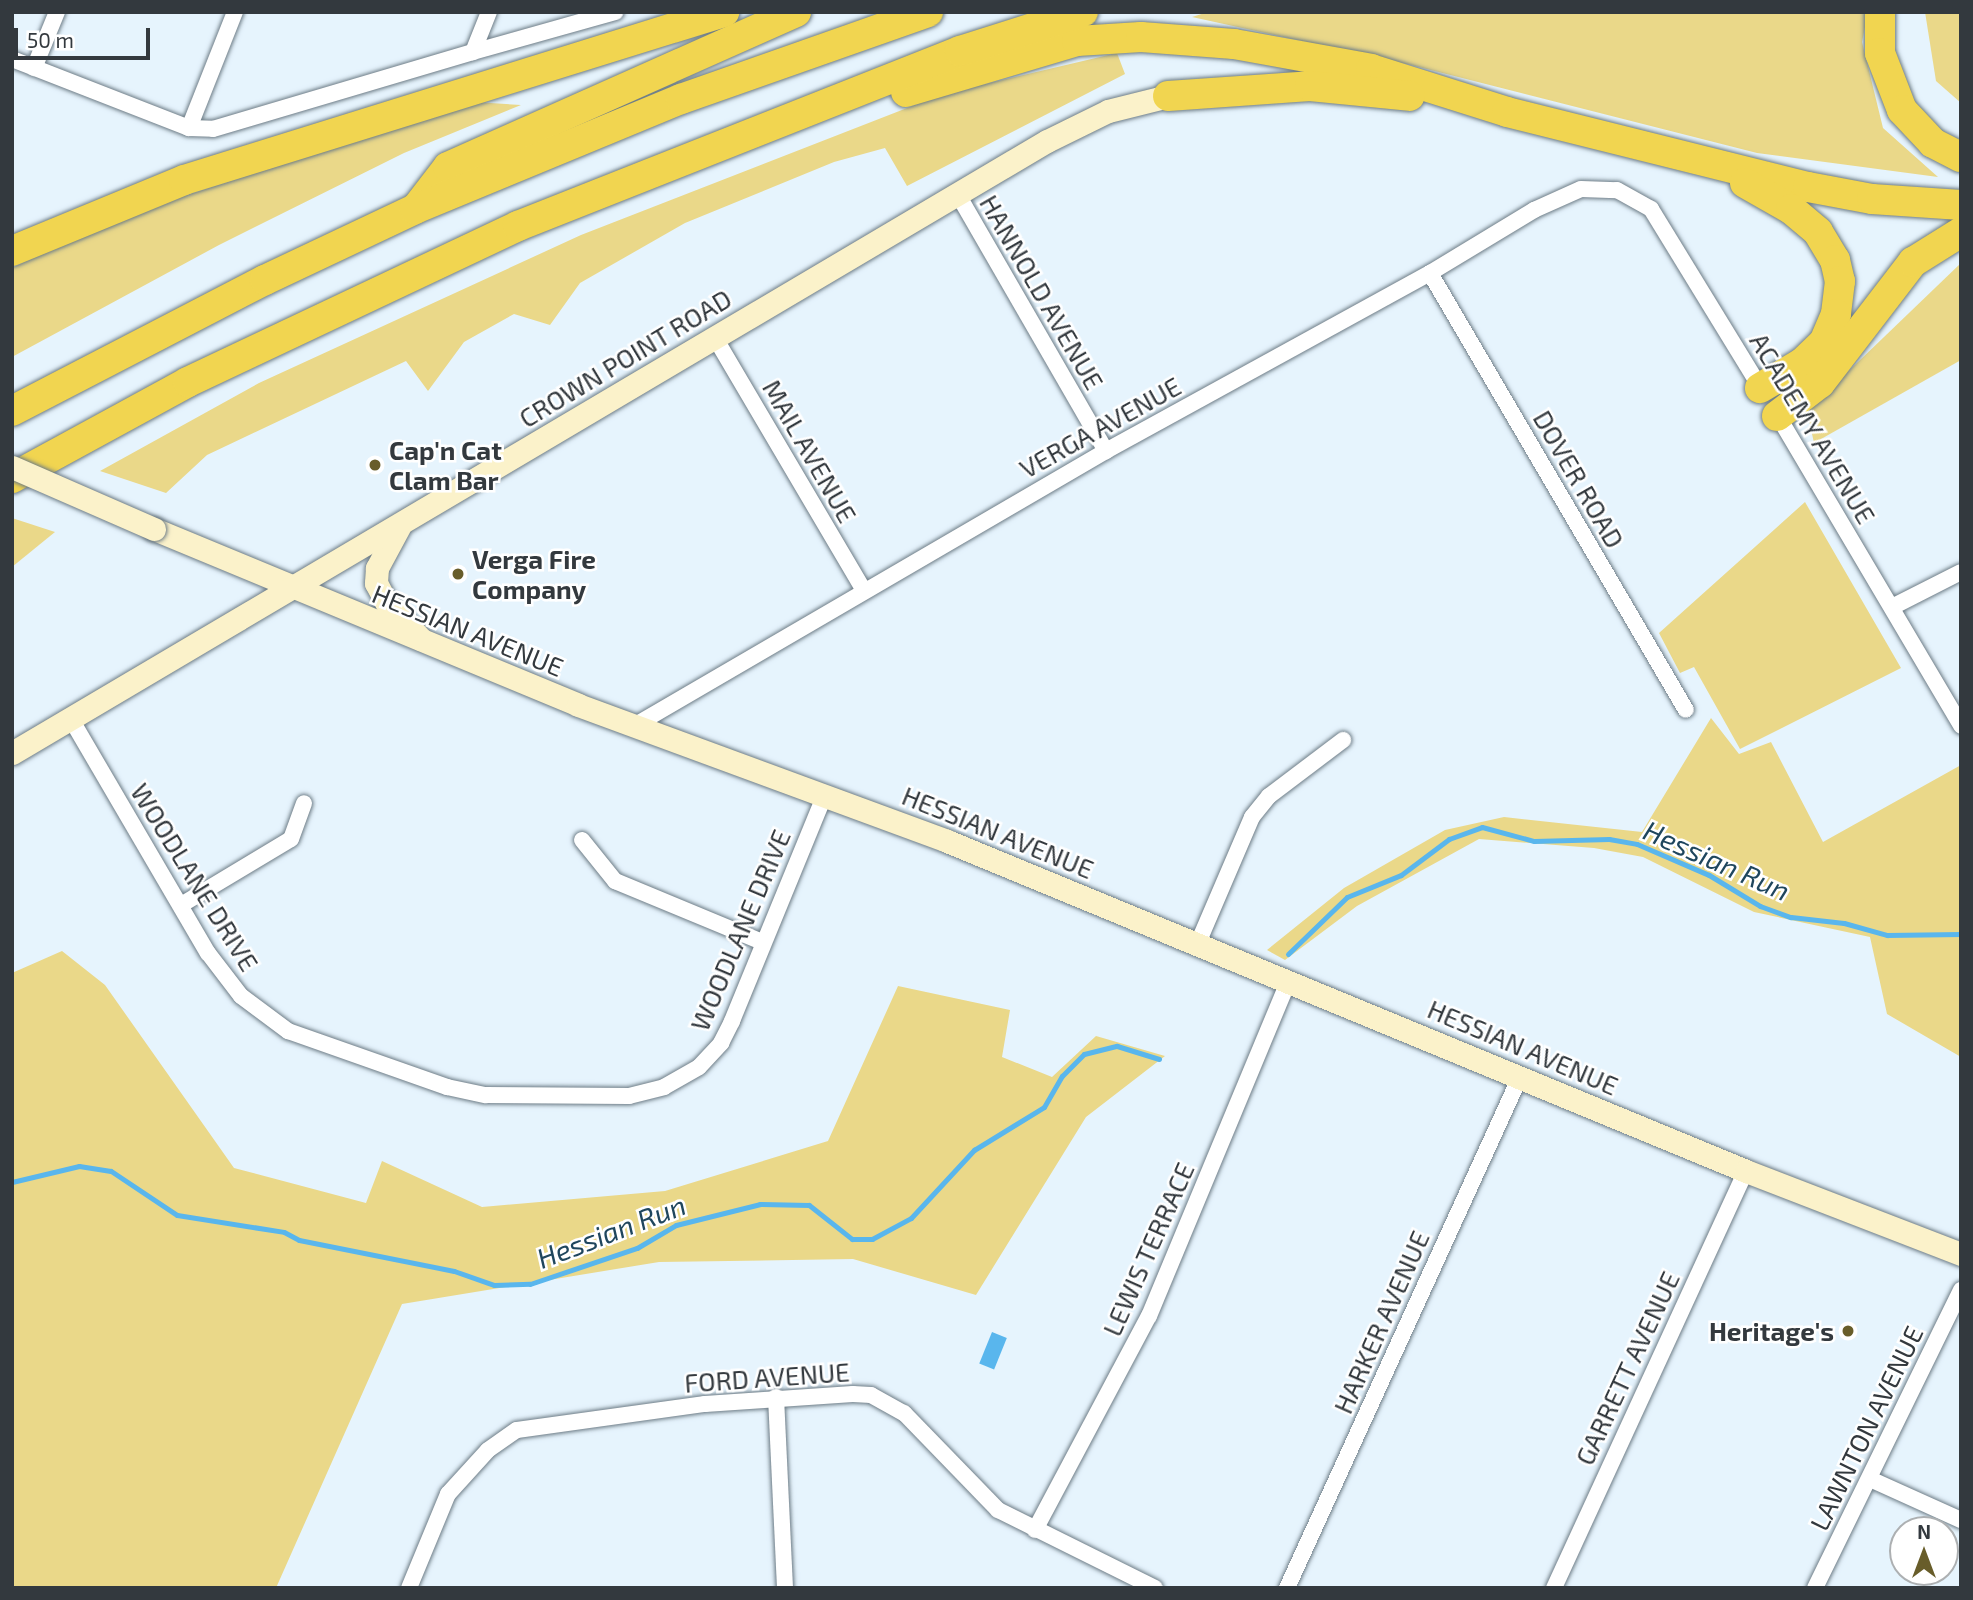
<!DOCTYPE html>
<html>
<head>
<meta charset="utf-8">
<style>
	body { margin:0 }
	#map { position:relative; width:1973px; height:1600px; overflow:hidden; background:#e6f4fd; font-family:"Exo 2",sans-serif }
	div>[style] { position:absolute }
	.green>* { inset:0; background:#ead889 }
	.water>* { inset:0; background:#59b6ed; transform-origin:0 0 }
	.stream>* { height:5px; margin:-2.5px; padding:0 2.5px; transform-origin:2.5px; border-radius:2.5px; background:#59b6ed }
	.roads { filter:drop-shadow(0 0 2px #6d7c86) drop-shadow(0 0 2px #6d7c86) }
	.minor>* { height:16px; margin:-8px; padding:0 8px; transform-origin:8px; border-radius:8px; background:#fff }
	.secondary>* { height:23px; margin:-11.5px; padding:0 11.5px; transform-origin:11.5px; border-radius:11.5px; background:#fbf2ca }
	.motorway>* { height:30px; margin:-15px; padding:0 15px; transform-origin:15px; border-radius:15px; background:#f1d550 }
	.bridges { filter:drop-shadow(0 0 2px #6d7c86) drop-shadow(0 0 2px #6d7c86) }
	.secondary-bridge>* { height:23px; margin:-11.5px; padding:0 11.5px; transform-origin:11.5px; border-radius:11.5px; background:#fbf2ca }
	.dots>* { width:19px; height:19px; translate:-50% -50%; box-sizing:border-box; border:4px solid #fff; border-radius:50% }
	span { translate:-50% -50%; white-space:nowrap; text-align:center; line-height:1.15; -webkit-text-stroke:5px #fff; paint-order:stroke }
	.street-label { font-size:26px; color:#33393e }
	.poi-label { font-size:26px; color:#33393e; font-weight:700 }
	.left { translate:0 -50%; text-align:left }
	.right { translate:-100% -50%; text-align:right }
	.water-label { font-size:28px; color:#1f465d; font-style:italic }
	.frame { position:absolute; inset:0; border:14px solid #33393e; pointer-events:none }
	.north { position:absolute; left:1889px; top:1516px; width:70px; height:70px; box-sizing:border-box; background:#fff; border:2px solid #adb0b2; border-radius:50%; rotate:0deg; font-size:19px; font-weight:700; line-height:28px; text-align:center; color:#33393e }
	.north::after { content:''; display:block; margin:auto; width:24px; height:32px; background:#685d2a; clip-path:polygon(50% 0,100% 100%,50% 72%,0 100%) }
	.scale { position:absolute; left:14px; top:28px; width:136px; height:32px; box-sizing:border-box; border:4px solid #33393e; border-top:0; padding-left:9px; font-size:21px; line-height:24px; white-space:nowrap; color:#33393e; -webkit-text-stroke:5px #fff; paint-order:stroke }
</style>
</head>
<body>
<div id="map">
	<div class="green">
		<div style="clip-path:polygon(1208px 12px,1868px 12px,1862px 42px,1883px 128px,1938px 177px,1757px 153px,1411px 65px,1192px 17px)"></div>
		<div style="clip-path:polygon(1925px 12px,1961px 12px,1961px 103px,1936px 81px)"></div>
		<div style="clip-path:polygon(1117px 53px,1125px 74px,907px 186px,885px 148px,834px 162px,685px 223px,580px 283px,550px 325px,514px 314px,464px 342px,428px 391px,406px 361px,207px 455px,166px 493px,100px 471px,259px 383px,581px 235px,943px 94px)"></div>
		<div style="clip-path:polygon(475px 102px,521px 105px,404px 153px,219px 245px,12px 357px,12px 268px,116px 218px)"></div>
		<div style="clip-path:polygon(1961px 263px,1961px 360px,1814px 443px,1807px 411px)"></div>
		<div style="clip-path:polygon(1805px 502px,1901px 668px,1740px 749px,1694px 667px,1680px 673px,1659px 633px)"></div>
		<div style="clip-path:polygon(12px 518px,55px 532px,12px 567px)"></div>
		<div style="clip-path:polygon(1711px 718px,1739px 754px,1771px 742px,1823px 842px,1961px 765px,1961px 1057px,1887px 1014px,1870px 937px,1754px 912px,1643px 857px,1594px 848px,1479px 839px,1357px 906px,1285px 960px,1267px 950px,1344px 888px,1445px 830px,1504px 817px,1642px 832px)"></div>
		<div style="clip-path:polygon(62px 951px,105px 985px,234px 1168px,366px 1203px,382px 1161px,482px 1207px,665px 1191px,828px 1141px,898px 986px,1010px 1010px,1002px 1057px,1052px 1077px,1096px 1036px,1165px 1056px,1086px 1117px,976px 1295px,853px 1259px,659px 1262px,402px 1304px,276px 1588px,12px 1588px,12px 973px)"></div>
	</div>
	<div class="water">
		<div style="left:992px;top:1332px;width:16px;height:34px;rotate:22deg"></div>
	</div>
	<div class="stream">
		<div style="left:1288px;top:954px;width:82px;rotate:-44deg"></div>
		<div style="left:1347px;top:897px;width:58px;rotate:-22.2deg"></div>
		<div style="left:1401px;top:875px;width:60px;rotate:-36.9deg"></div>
		<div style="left:1449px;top:839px;width:35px;rotate:-20deg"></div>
		<div style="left:1482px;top:827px;width:54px;rotate:15.1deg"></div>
		<div style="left:1534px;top:841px;width:75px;rotate:-1.5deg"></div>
		<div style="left:1609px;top:839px;width:28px;rotate:10deg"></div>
		<div style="left:1637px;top:844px;width:78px;rotate:23.3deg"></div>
		<div style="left:1709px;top:875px;width:60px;rotate:31.3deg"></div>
		<div style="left:1760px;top:906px;width:33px;rotate:20deg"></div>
		<div style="left:1791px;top:917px;width:53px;rotate:6.5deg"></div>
		<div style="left:1844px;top:923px;width:45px;rotate:15.6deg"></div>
		<div style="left:1887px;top:935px;width:74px;rotate:-0.8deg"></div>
		<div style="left:12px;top:1182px;width:69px;rotate:-13.4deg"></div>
		<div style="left:79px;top:1166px;width:32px;rotate:9deg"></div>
		<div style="left:111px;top:1171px;width:79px;rotate:33.7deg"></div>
		<div style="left:177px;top:1215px;width:108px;rotate:9deg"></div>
		<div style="left:284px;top:1232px;width:17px;rotate:28deg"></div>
		<div style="left:299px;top:1240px;width:158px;rotate:11.3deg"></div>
		<div style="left:454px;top:1271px;width:42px;rotate:19.3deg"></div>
		<div style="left:494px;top:1285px;width:36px;rotate:-2deg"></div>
		<div style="left:530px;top:1284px;width:113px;rotate:-18.6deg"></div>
		<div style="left:637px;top:1248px;width:45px;rotate:-30.5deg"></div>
		<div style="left:676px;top:1225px;width:87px;rotate:-14deg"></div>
		<div style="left:760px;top:1204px;width:49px;rotate:1.2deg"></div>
		<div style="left:809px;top:1205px;width:55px;rotate:38.3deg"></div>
		<div style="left:852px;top:1239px;width:20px"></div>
		<div style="left:872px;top:1239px;width:44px;rotate:-28.3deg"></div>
		<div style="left:911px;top:1218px;width:93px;rotate:-47.2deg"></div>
		<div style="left:974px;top:1150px;width:82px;rotate:-31.6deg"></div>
		<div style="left:1044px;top:1107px;width:36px;rotate:-60deg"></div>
		<div style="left:1062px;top:1076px;width:31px;rotate:-45deg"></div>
		<div style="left:1084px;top:1054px;width:34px;rotate:-14deg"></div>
		<div style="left:1117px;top:1046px;width:44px;rotate:17.2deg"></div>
	</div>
	<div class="roads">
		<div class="minor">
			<div style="left:473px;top:52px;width:148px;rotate:-15.7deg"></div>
			<div style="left:12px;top:59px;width:190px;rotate:21.3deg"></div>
			<div style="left:189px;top:128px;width:24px;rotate:2deg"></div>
			<div style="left:213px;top:129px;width:271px;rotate:-16.5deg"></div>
			<div style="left:473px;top:52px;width:43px;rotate:-68.2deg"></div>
			<div style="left:34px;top:68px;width:61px;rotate:-67.7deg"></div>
			<div style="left:189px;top:128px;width:125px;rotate:-68.4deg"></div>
			<div style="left:957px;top:193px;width:298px;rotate:60deg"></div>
			<div style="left:1430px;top:273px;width:506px;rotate:59.64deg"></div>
			<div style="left:714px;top:336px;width:296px;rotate:59.5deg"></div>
			<div style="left:1775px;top:411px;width:366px;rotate:59.4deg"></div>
			<div style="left:1892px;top:607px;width:77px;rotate:-26.9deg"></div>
			<div style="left:71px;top:719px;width:271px;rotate:59.7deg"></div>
			<div style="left:208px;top:953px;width:54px;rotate:52.5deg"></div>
			<div style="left:241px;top:996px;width:59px;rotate:36.7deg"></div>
			<div style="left:288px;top:1031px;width:169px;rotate:19.4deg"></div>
			<div style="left:447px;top:1087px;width:40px;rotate:12deg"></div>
			<div style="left:486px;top:1095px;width:143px;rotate:0.4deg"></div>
			<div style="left:629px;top:1096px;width:36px;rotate:-14deg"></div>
			<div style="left:664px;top:1087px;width:40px;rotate:-29.7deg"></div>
			<div style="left:699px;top:1067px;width:33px;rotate:-47deg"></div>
			<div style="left:721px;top:1043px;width:25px;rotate:-63deg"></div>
			<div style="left:732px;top:1021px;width:245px;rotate:-67.7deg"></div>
			<div style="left:634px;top:726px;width:546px;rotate:-30.23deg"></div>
			<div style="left:1106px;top:451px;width:370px;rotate:-28.8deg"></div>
			<div style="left:1430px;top:273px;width:122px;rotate:-31.2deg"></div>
			<div style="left:1534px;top:210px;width:51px;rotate:-24.1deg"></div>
			<div style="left:1581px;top:189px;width:36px;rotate:2deg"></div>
			<div style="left:1617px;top:190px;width:39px;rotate:29deg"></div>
			<div style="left:1651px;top:209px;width:215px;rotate:58.5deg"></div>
			<div style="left:582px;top:840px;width:53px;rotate:51.2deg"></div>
			<div style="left:615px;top:881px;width:159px;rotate:22.5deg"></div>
			<div style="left:181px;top:905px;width:128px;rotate:-31deg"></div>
			<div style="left:291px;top:839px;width:38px;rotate:-70deg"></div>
			<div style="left:1198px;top:943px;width:137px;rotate:-66.8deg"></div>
			<div style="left:1252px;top:817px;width:27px;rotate:-51deg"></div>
			<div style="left:1269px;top:796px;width:93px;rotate:-37.1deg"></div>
			<div style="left:776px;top:1397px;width:191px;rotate:87.3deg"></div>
			<div style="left:1870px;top:1479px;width:100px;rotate:24.3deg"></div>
			<div style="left:1035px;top:1530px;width:242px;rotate:-62deg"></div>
			<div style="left:1149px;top:1316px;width:364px;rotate:-67.4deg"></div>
			<div style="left:409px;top:1588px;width:102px;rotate:-67.5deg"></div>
			<div style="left:448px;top:1494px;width:59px;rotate:-47.7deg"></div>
			<div style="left:488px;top:1450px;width:35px;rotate:-35deg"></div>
			<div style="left:517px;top:1430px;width:190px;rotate:-7.9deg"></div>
			<div style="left:705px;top:1404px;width:148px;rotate:-3.9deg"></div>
			<div style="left:853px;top:1394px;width:18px;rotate:3deg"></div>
			<div style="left:871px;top:1395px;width:38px;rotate:29deg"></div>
			<div style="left:904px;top:1413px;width:135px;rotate:45.9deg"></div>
			<div style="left:998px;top:1510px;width:175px;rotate:26.4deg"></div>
			<div style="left:1287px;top:1588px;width:562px;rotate:-65.49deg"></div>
			<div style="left:1554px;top:1588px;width:459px;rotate:-65.3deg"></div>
			<div style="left:1815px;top:1588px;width:332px;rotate:-63.9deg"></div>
		</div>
		<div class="secondary">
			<div style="left:399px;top:527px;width:47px;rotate:118.2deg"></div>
			<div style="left:377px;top:568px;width:15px;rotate:94deg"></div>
			<div style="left:376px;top:583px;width:21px;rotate:62deg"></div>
			<div style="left:386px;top:602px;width:51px;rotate:46.6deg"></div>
			<div style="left:154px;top:529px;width:459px;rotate:22.5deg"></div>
			<div style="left:578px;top:705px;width:393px;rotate:20.2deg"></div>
			<div style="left:947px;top:841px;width:864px;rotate:22.44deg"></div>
			<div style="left:1746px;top:1171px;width:230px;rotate:21.1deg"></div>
			<div style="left:12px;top:753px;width:1202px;rotate:-30.6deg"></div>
			<div style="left:1047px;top:141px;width:68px;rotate:-26.2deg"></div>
			<div style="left:1108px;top:111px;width:62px;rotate:-14deg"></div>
		</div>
		<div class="motorway">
			<div style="left:1880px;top:12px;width:41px;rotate:90deg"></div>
			<div style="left:1880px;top:53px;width:61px;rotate:68.9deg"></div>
			<div style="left:1902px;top:110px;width:45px;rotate:46.8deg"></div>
			<div style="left:1933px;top:143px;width:31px;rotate:27deg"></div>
			<div style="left:906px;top:92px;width:178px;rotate:-16.6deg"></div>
			<div style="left:1077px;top:41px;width:64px;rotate:-3.6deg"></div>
			<div style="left:1141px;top:37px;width:93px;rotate:4.3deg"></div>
			<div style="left:1234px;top:44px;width:139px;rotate:10.3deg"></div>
			<div style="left:1371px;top:69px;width:143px;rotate:17.5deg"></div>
			<div style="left:1507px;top:112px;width:310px;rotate:14deg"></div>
			<div style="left:1808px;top:187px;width:65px;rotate:10.6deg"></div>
			<div style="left:1872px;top:199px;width:89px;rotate:3.9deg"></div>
			<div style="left:1168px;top:96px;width:142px;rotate:-4deg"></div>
			<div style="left:1310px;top:86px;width:100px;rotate:5.7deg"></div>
			<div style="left:1745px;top:183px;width:53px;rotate:29.5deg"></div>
			<div style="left:1791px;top:209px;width:35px;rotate:40deg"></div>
			<div style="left:1818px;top:232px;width:33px;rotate:59deg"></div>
			<div style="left:1835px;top:260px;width:22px;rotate:77deg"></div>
			<div style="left:1840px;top:281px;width:33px;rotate:97deg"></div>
			<div style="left:1836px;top:314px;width:30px;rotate:113deg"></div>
			<div style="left:1824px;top:342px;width:30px;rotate:136deg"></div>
			<div style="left:1802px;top:363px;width:49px;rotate:149.2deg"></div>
			<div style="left:418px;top:206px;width:49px;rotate:-52.4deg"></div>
			<div style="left:448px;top:167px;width:381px;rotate:-24deg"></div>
			<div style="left:12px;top:251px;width:186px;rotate:-22.4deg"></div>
			<div style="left:184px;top:180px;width:566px;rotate:-17.28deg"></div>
			<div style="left:12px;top:411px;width:285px;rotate:-27.4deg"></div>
			<div style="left:265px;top:280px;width:166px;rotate:-25.3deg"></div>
			<div style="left:415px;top:209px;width:288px;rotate:-22.5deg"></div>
			<div style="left:681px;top:99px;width:262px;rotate:-19.4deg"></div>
			<div style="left:1777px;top:416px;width:54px;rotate:-37.5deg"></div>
			<div style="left:1820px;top:383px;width:153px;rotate:-52.5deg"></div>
			<div style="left:1913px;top:262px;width:57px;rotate:-32deg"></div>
			<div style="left:12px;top:478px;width:200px;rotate:-28.6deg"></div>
			<div style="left:188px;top:382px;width:365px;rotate:-25.3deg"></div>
			<div style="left:518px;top:226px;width:475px;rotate:-21.6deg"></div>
			<div style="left:960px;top:51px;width:129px;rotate:-17.6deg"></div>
		</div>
	</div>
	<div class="bridges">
		<div class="secondary-bridge">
			<div style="left:12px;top:467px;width:155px;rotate:23.6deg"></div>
		</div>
	</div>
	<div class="dots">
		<div style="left:375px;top:465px;background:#685d2a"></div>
		<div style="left:458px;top:574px;background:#685d2a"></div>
		<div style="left:1848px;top:1331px;background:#685d2a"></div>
	</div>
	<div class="street-label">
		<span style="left:1042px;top:292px;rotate:60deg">HANNOLD AVENUE</span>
		<span style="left:625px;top:358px;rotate:-31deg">CROWN POINT ROAD</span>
		<span style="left:1100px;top:427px;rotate:-29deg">VERGA AVENUE</span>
		<span style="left:1813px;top:428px;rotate:59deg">ACADEMY AVENUE</span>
		<span style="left:810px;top:451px;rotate:60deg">MAIL AVENUE</span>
		<span style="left:1579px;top:479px;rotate:60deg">DOVER ROAD</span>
		<span style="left:468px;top:630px;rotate:22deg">HESSIAN AVENUE</span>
		<span style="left:998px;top:832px;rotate:22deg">HESSIAN AVENUE</span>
		<span style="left:195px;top:877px;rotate:58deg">WOODLANE DRIVE</span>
		<span style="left:740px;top:930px;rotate:-67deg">WOODLANE DRIVE</span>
		<span style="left:1523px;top:1047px;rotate:23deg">HESSIAN AVENUE</span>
		<span style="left:1148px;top:1249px;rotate:-66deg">LEWIS TERRACE</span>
		<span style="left:1381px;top:1322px;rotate:-66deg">HARKER AVENUE</span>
		<span style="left:1627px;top:1368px;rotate:-65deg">GARRETT AVENUE</span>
		<span style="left:767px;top:1377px;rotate:-4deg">FORD AVENUE</span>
		<span style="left:1866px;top:1428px;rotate:-64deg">LAWNTON AVENUE</span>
	</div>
	<div class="poi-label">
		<span class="left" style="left:389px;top:465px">Cap'n Cat<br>Clam Bar</span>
		<span class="left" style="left:472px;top:574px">Verga Fire<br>Company</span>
		<span class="right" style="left:1834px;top:1331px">Heritage's</span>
	</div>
	<div class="water-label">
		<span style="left:1717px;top:860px;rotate:24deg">Hessian Run</span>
		<span style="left:611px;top:1231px;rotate:-21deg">Hessian Run</span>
	</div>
	<div class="frame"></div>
	<div class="north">N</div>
	<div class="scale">50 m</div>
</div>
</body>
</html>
